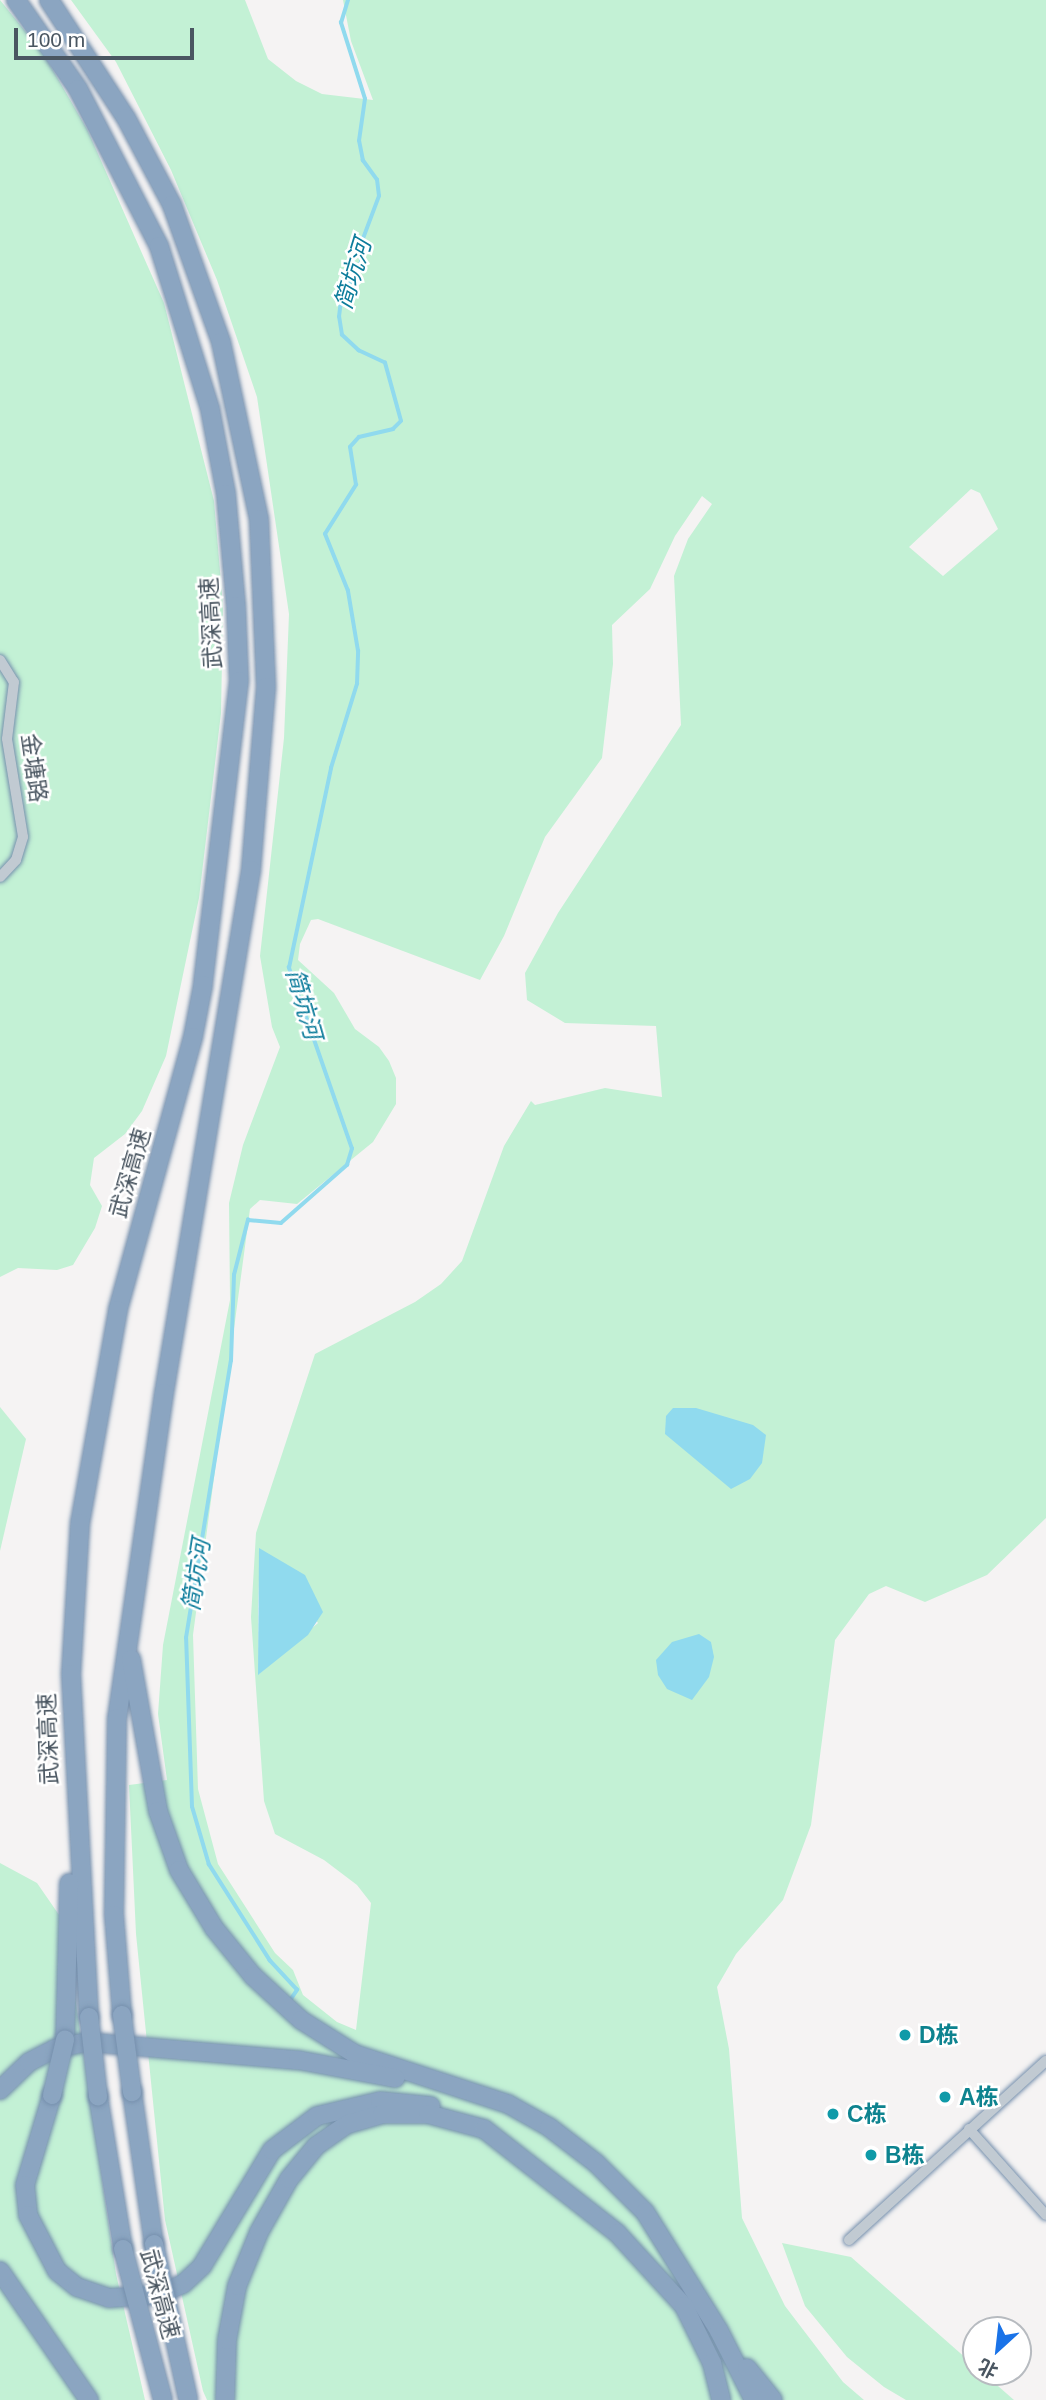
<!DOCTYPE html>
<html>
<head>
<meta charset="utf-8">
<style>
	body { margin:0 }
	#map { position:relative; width:1046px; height:2400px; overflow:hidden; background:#f5f3f3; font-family:Helvetica,"Noto Sans SC",sans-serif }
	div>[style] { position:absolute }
	.green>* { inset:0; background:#c3f1d5 }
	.water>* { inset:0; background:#90daee }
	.stream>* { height:3.5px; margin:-1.75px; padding:0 1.75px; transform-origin:1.75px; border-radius:1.75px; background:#90daee }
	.roads { filter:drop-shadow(0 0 2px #7690ad) drop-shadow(0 0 2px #7690ad) }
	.minor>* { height:10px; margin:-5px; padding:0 5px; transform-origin:5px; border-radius:5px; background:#c1cad2 }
	.motorway>* { height:18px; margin:-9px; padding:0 9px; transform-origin:9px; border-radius:9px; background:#8ba5c1 }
	.bridges { filter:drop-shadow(0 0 2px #7690ad) drop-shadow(0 0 2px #7690ad) }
	.motorway-bridge>* { height:18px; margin:-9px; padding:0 9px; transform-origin:9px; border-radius:9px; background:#8ba5c1 }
	.dots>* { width:19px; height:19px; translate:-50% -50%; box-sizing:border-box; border:4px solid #fff; border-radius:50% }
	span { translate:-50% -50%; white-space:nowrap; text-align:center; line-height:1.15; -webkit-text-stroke:5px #fff; paint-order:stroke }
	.street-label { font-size:23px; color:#4a5661 }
	.culture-label { font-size:23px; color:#0d838f; font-weight:700 }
	.left { translate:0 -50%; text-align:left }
	.water-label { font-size:24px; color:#0c7c9b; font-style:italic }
	.north { position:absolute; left:962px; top:2316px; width:70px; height:70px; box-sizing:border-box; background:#fff; border:2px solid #b7bbc0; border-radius:50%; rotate:207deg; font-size:19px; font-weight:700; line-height:28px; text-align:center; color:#4a5661 }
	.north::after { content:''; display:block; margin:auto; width:24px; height:32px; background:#1a73e8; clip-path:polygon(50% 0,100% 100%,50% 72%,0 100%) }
	.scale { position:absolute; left:14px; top:28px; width:180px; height:32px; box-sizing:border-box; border:4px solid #4a5661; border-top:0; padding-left:9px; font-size:21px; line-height:24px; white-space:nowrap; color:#4a5661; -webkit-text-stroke:5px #fff; paint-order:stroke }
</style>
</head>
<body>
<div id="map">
	<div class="green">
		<div style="clip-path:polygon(0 0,43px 53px,87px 129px,164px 303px,214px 501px,223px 606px,221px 713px,199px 898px,166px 1056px,142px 1111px,125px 1134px,94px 1158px,90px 1185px,102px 1206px,95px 1228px,73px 1265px,57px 1270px,18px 1268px,0 1277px)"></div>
		<div style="clip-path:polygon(evenodd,71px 0,245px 0,268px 59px,296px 81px,322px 94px,373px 100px,351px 41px,343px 0,1046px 0,1046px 1518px,987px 1575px,925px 1602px,886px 1586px,869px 1594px,835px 1640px,811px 1825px,783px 1900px,736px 1954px,717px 1987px,729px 2049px,742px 2218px,785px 2306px,843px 2382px,864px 2400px,207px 2400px,203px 2391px,165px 2220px,136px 1934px,129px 1785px,167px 1780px,158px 1714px,163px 1645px,230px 1300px,229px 1203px,243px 1145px,280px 1047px,272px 1027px,260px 956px,284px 738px,289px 614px,257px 397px,217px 280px,171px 170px,116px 62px,71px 0,971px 489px,980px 493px,998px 529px,943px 576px,909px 547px,971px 489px,71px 0,702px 496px,712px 504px,688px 539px,674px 576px,681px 725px,558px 913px,525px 973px,527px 1000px,565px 1023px,656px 1026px,662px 1097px,605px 1088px,535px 1105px,531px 1101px,504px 1146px,462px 1261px,441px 1284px,415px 1302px,315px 1354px,256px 1533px,251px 1617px,264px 1801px,275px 1834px,324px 1860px,357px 1885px,371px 1903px,356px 2030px,337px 2022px,303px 1995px,293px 1970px,275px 1953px,218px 1864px,198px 1789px,193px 1635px,250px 1209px,260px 1200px,297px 1204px,373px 1142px,396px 1104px,396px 1078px,389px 1061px,379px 1047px,355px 1029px,334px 993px,298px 960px,300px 944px,311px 920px,318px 919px,480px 980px,504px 936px,545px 837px,602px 758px,613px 664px,612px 625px,650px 589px,675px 536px,702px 496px,71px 0,260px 1549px,318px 1623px,259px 1674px,258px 1610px,260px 1549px)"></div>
		<div style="clip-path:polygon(0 1407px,26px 1439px,0 1551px)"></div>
		<div style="clip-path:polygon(0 1863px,37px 1883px,64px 1922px,116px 2274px,145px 2400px,0 2400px)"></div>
		<div style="clip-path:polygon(782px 2243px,851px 2257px,976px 2367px,976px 2372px,982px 2372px,1014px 2400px,906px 2400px,884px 2387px,847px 2357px,805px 2306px)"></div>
	</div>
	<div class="water">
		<div style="clip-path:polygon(673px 1408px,696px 1408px,753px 1425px,766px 1435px,762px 1463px,750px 1479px,731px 1489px,665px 1434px,666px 1416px)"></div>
		<div style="clip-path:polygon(259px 1548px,305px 1575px,323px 1612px,308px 1635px,258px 1675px)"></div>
		<div style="clip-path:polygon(699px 1634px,711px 1642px,714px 1657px,709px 1677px,692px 1700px,667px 1689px,658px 1675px,656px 1660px,672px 1642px)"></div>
	</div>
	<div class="stream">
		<div style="left:291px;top:1999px;width:11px;rotate:-56deg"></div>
		<div style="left:297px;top:1990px;width:40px;rotate:-133deg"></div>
		<div style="left:270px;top:1961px;width:114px;rotate:-122.4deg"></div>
		<div style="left:209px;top:1865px;width:60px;rotate:-106.3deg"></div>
		<div style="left:192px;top:1807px;width:169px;rotate:-92deg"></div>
		<div style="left:186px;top:1638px;width:281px;rotate:-80.8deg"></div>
		<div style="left:231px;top:1361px;width:86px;rotate:-88deg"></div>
		<div style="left:234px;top:1275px;width:57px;rotate:-75.7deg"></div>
		<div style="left:248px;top:1220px;width:33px;rotate:5deg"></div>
		<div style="left:281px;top:1223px;width:88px;rotate:-41.3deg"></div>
		<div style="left:347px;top:1165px;width:17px;rotate:-73deg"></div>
		<div style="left:352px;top:1149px;width:192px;rotate:-109.2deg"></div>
		<div style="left:289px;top:968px;width:204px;rotate:-78.1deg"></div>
		<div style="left:331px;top:768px;width:88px;rotate:-72.8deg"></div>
		<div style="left:357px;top:684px;width:33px;rotate:-88deg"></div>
		<div style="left:358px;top:651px;width:61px;rotate:-99.5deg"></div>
		<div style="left:348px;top:591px;width:61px;rotate:-112deg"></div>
		<div style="left:325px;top:534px;width:58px;rotate:-57.7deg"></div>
		<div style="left:356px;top:485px;width:38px;rotate:-99deg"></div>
		<div style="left:350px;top:447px;width:13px;rotate:-48deg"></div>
		<div style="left:359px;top:437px;width:35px;rotate:-13deg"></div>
		<div style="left:393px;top:429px;width:11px;rotate:-45deg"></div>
		<div style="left:401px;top:421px;width:60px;rotate:-105.4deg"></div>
		<div style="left:385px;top:363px;width:29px;rotate:-155deg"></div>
		<div style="left:359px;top:351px;width:23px;rotate:-137deg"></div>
		<div style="left:342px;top:335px;width:18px;rotate:-99deg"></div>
		<div style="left:339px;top:317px;width:17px;rotate:-83deg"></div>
		<div style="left:341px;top:300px;width:43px;rotate:-62.2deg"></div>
		<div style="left:361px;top:262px;width:18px;rotate:-90deg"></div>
		<div style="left:361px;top:244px;width:51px;rotate:-69.4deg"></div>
		<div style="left:379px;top:196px;width:16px;rotate:-97deg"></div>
		<div style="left:377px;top:180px;width:24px;rotate:-126deg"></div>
		<div style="left:363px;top:161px;width:20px;rotate:-101deg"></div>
		<div style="left:359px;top:141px;width:42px;rotate:-81.9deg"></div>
		<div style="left:365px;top:99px;width:80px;rotate:-107.5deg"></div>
		<div style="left:341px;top:23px;width:24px;rotate:-73deg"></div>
	</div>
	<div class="roads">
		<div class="minor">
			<div style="left:0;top:660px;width:26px;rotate:58deg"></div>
			<div style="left:14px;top:682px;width:57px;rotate:97deg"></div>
			<div style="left:7px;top:739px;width:99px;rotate:80.7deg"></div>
			<div style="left:23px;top:837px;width:24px;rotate:107deg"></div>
			<div style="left:16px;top:860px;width:23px;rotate:133deg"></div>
			<div style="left:969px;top:2129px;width:115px;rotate:48.2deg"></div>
			<div style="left:849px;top:2240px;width:266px;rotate:-42.3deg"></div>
		</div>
		<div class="motorway">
			<div style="left:16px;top:0;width:108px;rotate:55.1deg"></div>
			<div style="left:78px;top:89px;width:177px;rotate:62.7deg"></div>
			<div style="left:159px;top:246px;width:171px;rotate:72.6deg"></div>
			<div style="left:210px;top:409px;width:86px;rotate:79.3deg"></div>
			<div style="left:226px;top:494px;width:112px;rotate:84.9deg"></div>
			<div style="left:236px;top:606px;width:75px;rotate:87.7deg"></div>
			<div style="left:239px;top:681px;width:306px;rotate:96.8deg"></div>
			<div style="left:203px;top:985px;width:53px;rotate:100.9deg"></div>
			<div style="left:193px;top:1037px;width:283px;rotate:105.4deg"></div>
			<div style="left:118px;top:1310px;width:216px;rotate:100.1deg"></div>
			<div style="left:80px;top:1523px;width:151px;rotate:93.4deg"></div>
			<div style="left:71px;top:1674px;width:343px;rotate:87deg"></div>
			<div style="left:49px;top:0;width:141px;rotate:56.9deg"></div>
			<div style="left:126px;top:118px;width:98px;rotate:62.1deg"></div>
			<div style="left:172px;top:205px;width:145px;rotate:70.3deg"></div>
			<div style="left:221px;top:342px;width:181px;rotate:77.9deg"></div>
			<div style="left:259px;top:519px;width:168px;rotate:87.6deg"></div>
			<div style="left:266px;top:687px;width:184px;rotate:94.7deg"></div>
			<div style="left:251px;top:870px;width:530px;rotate:99.44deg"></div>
			<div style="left:164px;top:1393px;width:328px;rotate:98.2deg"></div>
			<div style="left:117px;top:1718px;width:197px;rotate:90.9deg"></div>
			<div style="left:114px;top:1915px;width:100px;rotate:85.4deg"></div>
			<div style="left:131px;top:1659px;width:154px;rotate:79.9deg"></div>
			<div style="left:158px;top:1811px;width:63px;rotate:70.4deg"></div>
			<div style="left:179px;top:1870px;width:68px;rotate:58.9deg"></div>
			<div style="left:214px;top:1928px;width:62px;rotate:50.9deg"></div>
			<div style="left:253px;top:1976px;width:65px;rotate:42.5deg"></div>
			<div style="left:301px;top:2020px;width:64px;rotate:32.2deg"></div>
			<div style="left:355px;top:2054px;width:161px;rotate:18.1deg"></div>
			<div style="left:508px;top:2104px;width:47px;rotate:29.3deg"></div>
			<div style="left:549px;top:2127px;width:59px;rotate:37.5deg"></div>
			<div style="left:596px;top:2163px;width:69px;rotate:45deg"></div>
			<div style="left:645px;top:2212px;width:140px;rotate:58.1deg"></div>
			<div style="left:719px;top:2331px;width:77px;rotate:63.1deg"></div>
			<div style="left:65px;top:2040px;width:157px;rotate:-88.5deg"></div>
			<div style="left:0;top:2090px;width:40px;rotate:-44deg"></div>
			<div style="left:29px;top:2062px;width:28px;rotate:-27deg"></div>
			<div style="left:54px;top:2049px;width:33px;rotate:-12deg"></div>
			<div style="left:86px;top:2042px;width:213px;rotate:4.9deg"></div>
			<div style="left:298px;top:2060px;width:99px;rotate:10.5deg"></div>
			<div style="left:132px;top:2092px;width:154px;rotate:81.8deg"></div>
			<div style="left:52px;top:2095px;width:94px;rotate:106.7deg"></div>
			<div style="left:25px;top:2185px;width:30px;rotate:84deg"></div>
			<div style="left:28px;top:2215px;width:63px;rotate:62.6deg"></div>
			<div style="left:57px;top:2271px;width:26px;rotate:39deg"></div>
			<div style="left:77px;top:2287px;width:34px;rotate:19deg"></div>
			<div style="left:109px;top:2298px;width:49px;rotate:-3.5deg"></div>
			<div style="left:158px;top:2295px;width:27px;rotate:-24deg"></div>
			<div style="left:183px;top:2284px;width:26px;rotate:-43deg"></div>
			<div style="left:202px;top:2266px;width:135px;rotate:-58.9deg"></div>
			<div style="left:272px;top:2150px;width:56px;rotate:-37.1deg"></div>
			<div style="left:317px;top:2116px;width:65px;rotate:-13.4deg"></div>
			<div style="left:380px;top:2101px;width:51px;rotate:5.6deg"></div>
			<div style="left:98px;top:2096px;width:155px;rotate:80.7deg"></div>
			<div style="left:0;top:2271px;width:157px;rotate:55.4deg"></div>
			<div style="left:747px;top:2368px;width:41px;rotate:50.9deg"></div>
			<div style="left:225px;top:2400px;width:60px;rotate:-88.1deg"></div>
			<div style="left:227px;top:2340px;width:55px;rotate:-79.5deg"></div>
			<div style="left:237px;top:2286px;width:58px;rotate:-67.8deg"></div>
			<div style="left:259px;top:2232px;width:61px;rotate:-60.5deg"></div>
			<div style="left:289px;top:2179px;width:43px;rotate:-50.7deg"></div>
			<div style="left:316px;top:2146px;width:39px;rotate:-35deg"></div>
			<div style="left:348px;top:2124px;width:35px;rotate:-16deg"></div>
			<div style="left:382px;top:2114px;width:46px"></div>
			<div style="left:428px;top:2114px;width:58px;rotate:15deg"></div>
			<div style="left:484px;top:2129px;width:169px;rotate:38deg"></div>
			<div style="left:617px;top:2233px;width:99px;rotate:47.5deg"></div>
			<div style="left:684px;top:2306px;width:64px;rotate:63.8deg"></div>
			<div style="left:712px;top:2363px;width:38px;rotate:76deg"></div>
		</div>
	</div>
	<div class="bridges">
		<div class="motorway-bridge">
			<div style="left:122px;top:2015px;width:78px;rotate:82.6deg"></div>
			<div style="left:89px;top:2017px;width:80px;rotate:83.5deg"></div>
			<div style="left:52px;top:2095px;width:57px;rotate:-76.7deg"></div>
			<div style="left:154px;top:2244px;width:159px;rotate:77.6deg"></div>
			<div style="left:123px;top:2249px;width:156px;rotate:75.2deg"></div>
		</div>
	</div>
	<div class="dots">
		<div style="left:905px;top:2035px;background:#0f9aa8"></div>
		<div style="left:945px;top:2097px;background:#0f9aa8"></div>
		<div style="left:833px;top:2114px;background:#0f9aa8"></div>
		<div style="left:871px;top:2155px;background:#0f9aa8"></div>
	</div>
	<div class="street-label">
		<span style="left:211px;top:623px;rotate:-93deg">武深高速</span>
		<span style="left:34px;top:768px;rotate:82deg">金塘路</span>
		<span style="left:130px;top:1173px;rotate:-74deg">武深高速</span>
		<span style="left:48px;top:1739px;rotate:-92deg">武深高速</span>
		<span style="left:160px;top:2294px;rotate:75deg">武深高速</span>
	</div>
	<div class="culture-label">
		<span class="left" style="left:919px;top:2035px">D栋</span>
		<span class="left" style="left:959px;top:2097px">A栋</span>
		<span class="left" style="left:847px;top:2114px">C栋</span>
		<span class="left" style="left:885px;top:2155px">B栋</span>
	</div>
	<div class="water-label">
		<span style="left:353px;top:274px;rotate:-73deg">简坑河</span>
		<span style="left:304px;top:1004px;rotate:74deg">简坑河</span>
		<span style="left:196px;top:1575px;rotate:-81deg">简坑河</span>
	</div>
	<div class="north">北</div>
	<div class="scale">100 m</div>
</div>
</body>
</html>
